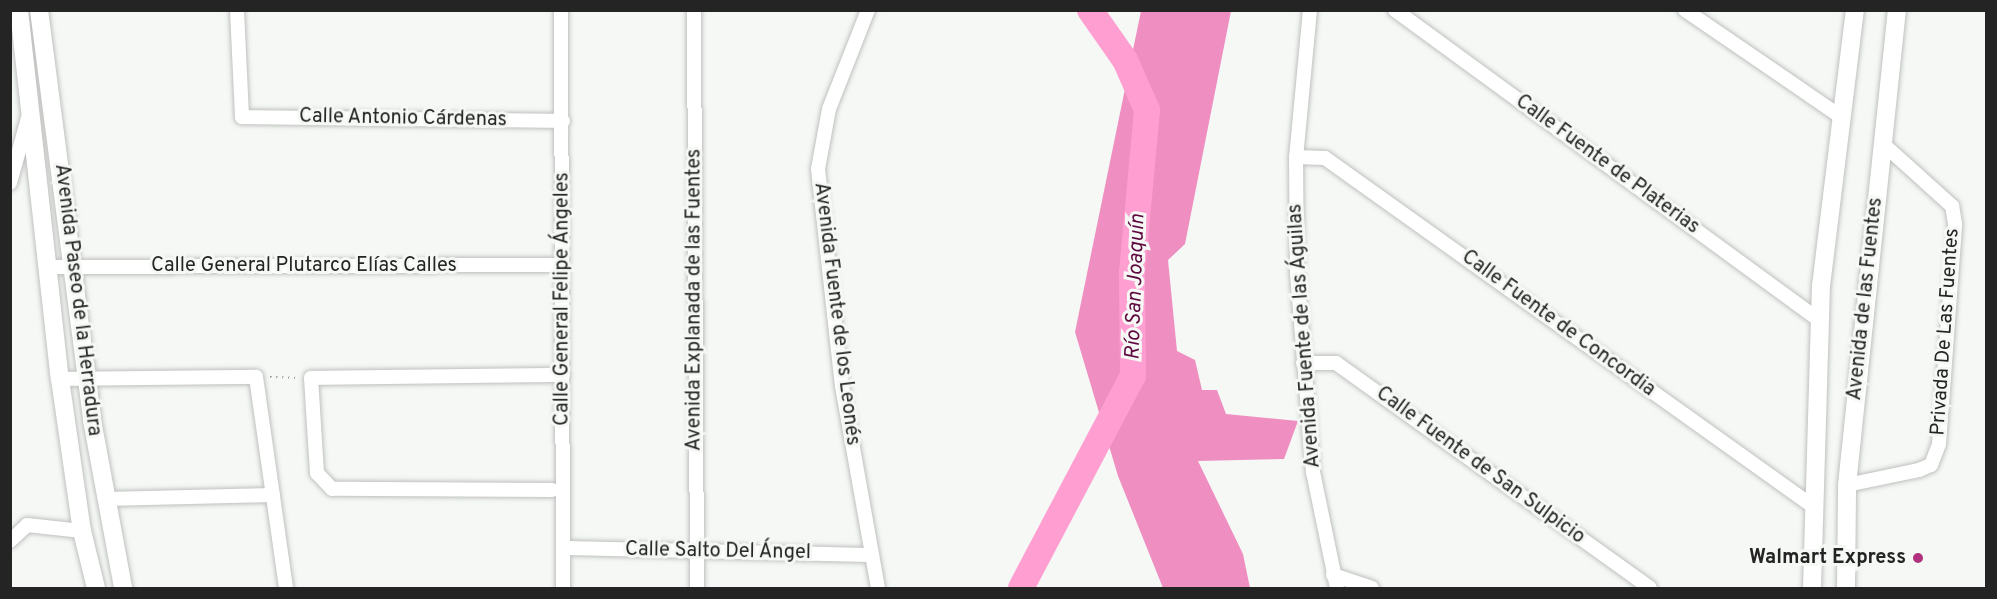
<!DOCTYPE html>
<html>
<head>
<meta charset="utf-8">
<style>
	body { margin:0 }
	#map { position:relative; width:1997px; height:599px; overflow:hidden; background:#f5f8f5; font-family:Overpass,sans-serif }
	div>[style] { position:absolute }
	.forest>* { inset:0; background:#ee8ec1 }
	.river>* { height:26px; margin:-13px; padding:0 13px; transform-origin:13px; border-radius:13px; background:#ff9ed1 }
	.path>* { height:2px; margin-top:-1px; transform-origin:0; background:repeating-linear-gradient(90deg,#a0a2a0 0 1.5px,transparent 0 6px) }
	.roads { filter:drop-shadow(0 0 2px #bfc1be) drop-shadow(0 0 2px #bfc1be) }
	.minor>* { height:14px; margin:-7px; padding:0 7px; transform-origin:7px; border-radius:7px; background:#fff }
	.secondary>* { height:18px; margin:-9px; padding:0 9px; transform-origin:9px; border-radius:9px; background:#fff }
	.dots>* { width:16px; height:16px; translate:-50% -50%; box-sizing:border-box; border:3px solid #f5f8f5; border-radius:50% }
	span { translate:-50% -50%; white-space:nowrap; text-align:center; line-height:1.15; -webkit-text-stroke:6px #f5f8f5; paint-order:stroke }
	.street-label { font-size:20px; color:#232423 }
	.poi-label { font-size:20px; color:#232423; font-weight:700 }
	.right { translate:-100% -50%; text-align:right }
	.water-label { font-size:21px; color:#5e083f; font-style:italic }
	.frame { position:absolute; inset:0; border:12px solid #232423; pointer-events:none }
</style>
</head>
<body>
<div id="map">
	<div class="forest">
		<div style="clip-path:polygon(1141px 11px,1231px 11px,1185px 244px,1168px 260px,1177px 351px,1195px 360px,1202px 390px,1217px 390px,1226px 414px,1298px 421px,1284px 459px,1198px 461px,1243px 554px,1250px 588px,1163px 588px,1118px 476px,1075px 332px)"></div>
	</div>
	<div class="river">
		<div style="left:1021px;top:588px;width:240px;rotate:-62.2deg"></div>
		<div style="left:1133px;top:376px;width:104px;rotate:-90.6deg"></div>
		<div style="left:1132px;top:272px;width:163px;rotate:-84.7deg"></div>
		<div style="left:1147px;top:110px;width:55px;rotate:-113.7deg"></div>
		<div style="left:1125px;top:60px;width:61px;rotate:-125deg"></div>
	</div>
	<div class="path">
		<div style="left:270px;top:377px;width:28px;rotate:2deg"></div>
	</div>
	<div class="roads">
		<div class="minor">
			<div style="left:237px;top:10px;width:107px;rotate:87.3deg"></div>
			<div style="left:242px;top:117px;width:321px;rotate:0.7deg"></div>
			<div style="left:561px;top:10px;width:578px;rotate:89.8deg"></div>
			<div style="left:694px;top:10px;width:578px;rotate:89.7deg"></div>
			<div style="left:868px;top:10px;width:106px;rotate:111.5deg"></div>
			<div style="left:829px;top:109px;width:61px;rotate:100.4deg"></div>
			<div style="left:818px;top:169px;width:218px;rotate:83.7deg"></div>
			<div style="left:842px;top:386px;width:205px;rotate:79.9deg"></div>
			<div style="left:1310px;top:10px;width:148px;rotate:95.4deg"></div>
			<div style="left:1296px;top:157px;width:116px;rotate:89.5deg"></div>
			<div style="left:1297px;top:273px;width:200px;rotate:85.4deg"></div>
			<div style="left:1313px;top:472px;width:118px;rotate:78.3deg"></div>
			<div style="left:1395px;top:10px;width:525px;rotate:36.17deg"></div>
			<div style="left:1685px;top:10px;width:191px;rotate:34.4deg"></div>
			<div style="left:1296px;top:157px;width:29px;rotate:2deg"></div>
			<div style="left:1325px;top:158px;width:601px;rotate:35.52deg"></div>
			<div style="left:10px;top:183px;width:67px;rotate:-74.5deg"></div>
			<div style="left:47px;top:267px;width:515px;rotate:-0.22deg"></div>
			<div style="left:1303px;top:363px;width:33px"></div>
			<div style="left:1336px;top:363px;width:386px;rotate:35.6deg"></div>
			<div style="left:60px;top:379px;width:196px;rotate:-0.6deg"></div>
			<div style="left:256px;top:377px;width:213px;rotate:81.9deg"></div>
			<div style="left:1847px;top:485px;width:74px;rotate:-11.8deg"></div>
			<div style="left:1919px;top:470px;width:13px;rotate:-23deg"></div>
			<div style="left:1931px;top:465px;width:22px;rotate:-69deg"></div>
			<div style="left:1939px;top:444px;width:221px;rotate:-85.8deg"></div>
			<div style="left:1955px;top:224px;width:18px;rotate:-99deg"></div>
			<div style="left:1952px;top:206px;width:94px;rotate:-138deg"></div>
			<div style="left:552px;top:490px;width:220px;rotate:-179.7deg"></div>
			<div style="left:332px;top:489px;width:22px;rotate:-133deg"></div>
			<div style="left:317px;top:473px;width:95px;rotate:-93.6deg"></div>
			<div style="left:311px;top:378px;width:252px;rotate:-0.7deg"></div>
			<div style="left:105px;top:499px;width:168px;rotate:-1.4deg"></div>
			<div style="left:10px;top:541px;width:23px;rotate:-43deg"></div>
			<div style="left:27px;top:525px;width:55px;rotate:6.2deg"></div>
			<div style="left:564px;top:548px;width:308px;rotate:1.3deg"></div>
			<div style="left:1333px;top:575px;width:41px;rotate:18.4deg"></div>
		</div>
		<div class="secondary">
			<div style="left:19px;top:10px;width:371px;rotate:83.7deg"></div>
			<div style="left:60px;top:379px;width:154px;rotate:81.8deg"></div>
			<div style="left:82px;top:531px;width:59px;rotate:76.2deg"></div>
			<div style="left:39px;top:10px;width:413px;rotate:82.6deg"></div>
			<div style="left:92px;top:420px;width:171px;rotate:79.5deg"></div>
			<div style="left:1812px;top:588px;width:302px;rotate:-88.3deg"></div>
			<div style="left:1821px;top:286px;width:278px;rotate:-83deg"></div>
			<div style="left:1846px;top:588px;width:103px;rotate:-89.4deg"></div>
			<div style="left:1847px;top:485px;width:478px;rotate:-84deg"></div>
		</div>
	</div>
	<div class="dots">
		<div style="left:1918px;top:558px;background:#b0317e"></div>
	</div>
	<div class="street-label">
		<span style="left:403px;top:119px;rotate:1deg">Calle Antonio Cárdenas</span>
		<span style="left:1607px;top:165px;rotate:36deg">Calle Fuente de Platerias</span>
		<span style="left:304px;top:266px">Calle General Plutarco Elías Calles</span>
		<span style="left:563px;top:299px;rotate:-90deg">Calle General Felipe Ángeles</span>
		<span style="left:1866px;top:299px;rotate:-84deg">Avenida de las Fuentes</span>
		<span style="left:77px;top:300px;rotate:83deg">Avenida Paseo de la Herradura</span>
		<span style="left:695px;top:300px;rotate:-90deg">Avenida Explanada de las Fuentes</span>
		<span style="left:836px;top:314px;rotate:83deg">Avenida Fuente de los Leonés</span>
		<span style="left:1558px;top:324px;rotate:36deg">Calle Fuente de Concordia</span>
		<span style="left:1946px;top:332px;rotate:-86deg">Privada De Las Fuentes</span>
		<span style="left:1305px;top:336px;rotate:-94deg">Avenida Fuente de las Águilas</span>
		<span style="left:1480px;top:466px;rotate:36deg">Calle Fuente de San Sulpicio</span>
		<span style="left:718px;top:552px;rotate:1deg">Calle Salto Del Ángel</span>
	</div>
	<div class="poi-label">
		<span class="right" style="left:1906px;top:558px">Walmart Express</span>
	</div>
	<div class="water-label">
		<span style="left:1136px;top:287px;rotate:-88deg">Río San Joaquín</span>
	</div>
	<div class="frame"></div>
</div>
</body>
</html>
